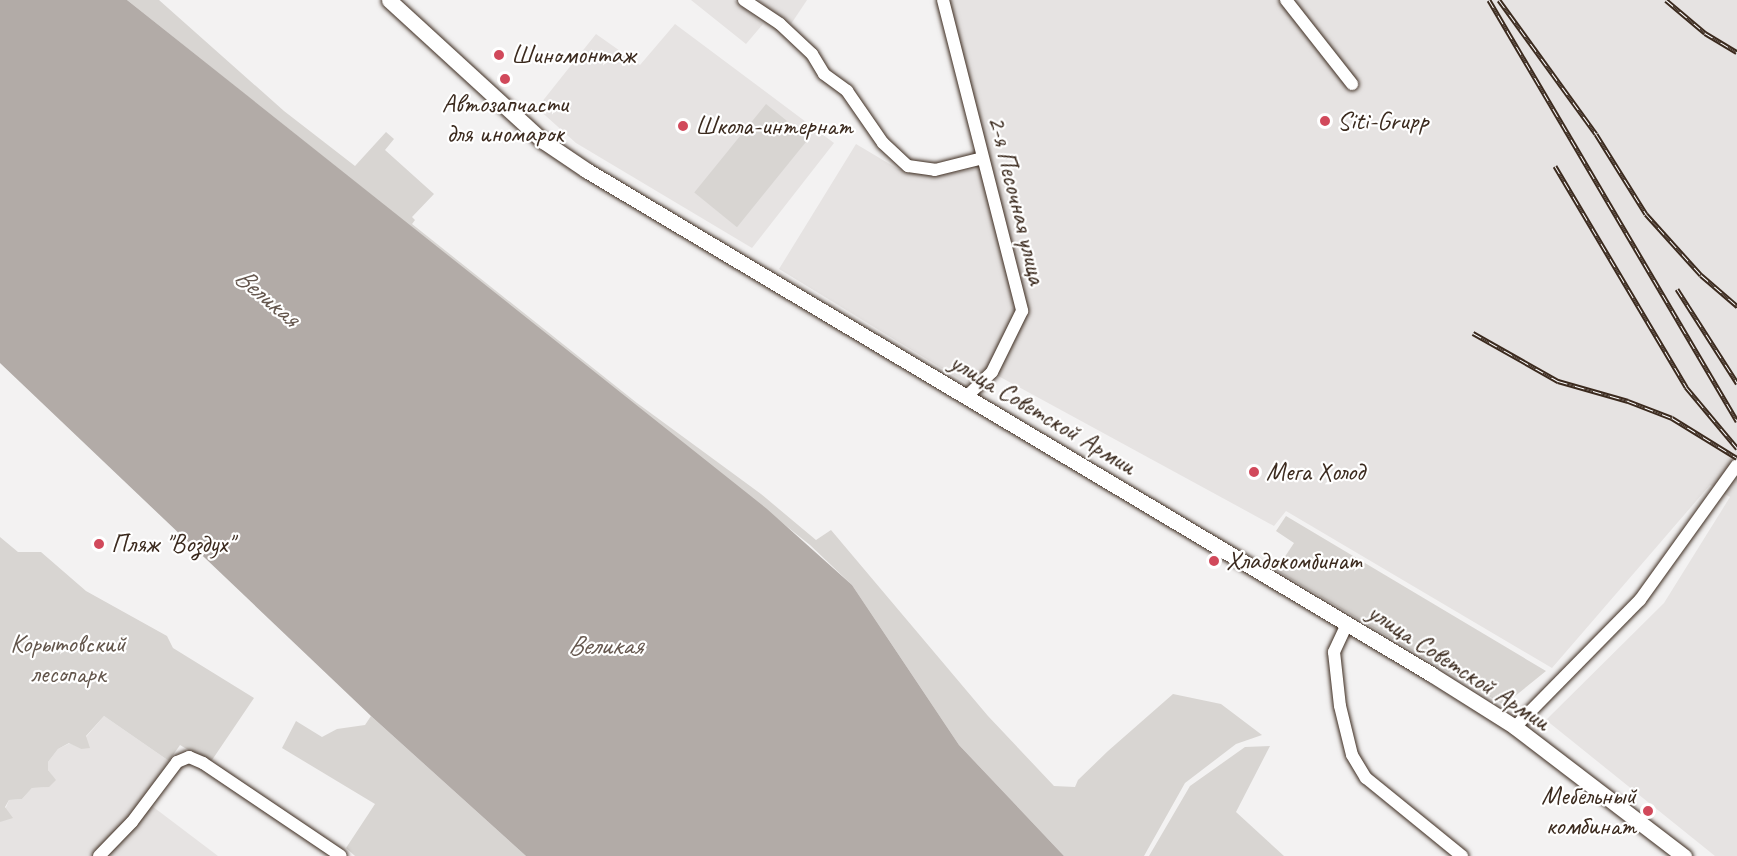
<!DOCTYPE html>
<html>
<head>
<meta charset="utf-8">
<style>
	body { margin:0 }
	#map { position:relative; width:1737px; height:856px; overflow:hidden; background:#f3f2f2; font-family:Caveat,sans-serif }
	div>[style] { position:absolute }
	.built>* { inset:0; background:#e6e3e2 }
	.green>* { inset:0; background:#d8d5d2; transform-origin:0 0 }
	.water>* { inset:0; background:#b2aba7 }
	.roads { filter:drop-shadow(0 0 2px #3b2a1e) drop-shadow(0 0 2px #3b2a1e) }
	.minor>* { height:12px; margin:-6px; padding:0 6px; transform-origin:6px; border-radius:6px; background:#fff }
	.major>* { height:15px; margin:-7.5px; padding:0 7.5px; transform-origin:7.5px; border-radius:7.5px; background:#fff }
	.rail>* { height:5px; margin-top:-2.5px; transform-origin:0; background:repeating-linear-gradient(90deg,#fff 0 9px,#3b2a1e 0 18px); box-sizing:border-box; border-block:2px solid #3b2a1e }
	.dots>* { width:16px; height:16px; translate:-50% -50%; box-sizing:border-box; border:3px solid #fff; border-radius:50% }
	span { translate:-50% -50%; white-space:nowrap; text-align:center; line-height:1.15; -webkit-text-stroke:4.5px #fff; paint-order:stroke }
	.poi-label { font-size:26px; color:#3b2a1e }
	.left { translate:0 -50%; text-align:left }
	.right { translate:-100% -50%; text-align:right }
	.street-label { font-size:26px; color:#3b2a1e }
	.park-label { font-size:26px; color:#62554b }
	.water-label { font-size:27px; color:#65574e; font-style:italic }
</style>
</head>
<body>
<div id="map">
	<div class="built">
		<div style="clip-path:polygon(691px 0,734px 0,763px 24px,746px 44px)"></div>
		<div style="clip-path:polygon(758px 0,807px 0,791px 24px)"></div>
		<div style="clip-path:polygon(947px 0,1737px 0,1737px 856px,1715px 856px,1546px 720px,1664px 603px,1730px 497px,1710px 485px,1552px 668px,1286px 511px,1274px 526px,991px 372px,974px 388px,779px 269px,856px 144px,898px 169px,914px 173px,951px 173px,980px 169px)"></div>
		<div style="clip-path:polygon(675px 24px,834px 143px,752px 248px,576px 143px,537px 108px,596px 34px,640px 65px)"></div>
		<div style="clip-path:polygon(104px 716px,169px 761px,124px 823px,93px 856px,0 856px,0 822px,9px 800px,22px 799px,32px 788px,48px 787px,55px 780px,48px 770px,48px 762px,58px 749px,70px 743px,81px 749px,86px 737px)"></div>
		<div style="clip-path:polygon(152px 806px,218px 856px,106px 856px)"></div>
	</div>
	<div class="green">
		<div style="clip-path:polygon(127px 0,159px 0,284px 111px,355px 166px,386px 132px,394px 139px,385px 150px,434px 194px,412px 217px,415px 220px,412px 224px,637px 403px,761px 494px,816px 540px,831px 530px,988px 716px,1054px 786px,1075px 787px,1078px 780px,1108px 751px,1173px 694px,1221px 704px,1262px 735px,1236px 744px,1185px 783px,1144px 856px,1064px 856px,959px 745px,852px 585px,810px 545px)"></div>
		<div style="left:766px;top:104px;width:55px;height:114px;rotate:39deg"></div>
		<div style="clip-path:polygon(1286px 516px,1546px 671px,1504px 705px,1276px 570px,1294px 543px,1276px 531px)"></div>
		<div style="clip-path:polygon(0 537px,18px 552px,41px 552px,86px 591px,167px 636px,173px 648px,254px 698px,210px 763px,180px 745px,169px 761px,104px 716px,86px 736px,90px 748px,81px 749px,69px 743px,58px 749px,48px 762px,48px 770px,56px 780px,49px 787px,32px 788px,22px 799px,9px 800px,5px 807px,13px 818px,0 822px)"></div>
		<div style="clip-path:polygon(371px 716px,526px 856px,355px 856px,346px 848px,375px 804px,282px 748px,296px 721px,322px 737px,337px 729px,365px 725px)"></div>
		<div style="clip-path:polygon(1270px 746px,1236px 812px,1284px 856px,1149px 856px,1190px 786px,1245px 747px)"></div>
	</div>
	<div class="water">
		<div style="clip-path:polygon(0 0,127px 0,767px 509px,852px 585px,959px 745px,1064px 856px,526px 856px,371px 716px,0 363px)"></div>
	</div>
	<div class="roads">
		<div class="minor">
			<div style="left:744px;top:0;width:43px;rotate:33.7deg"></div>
			<div style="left:780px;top:24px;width:44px;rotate:43.2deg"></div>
			<div style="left:812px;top:54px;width:23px;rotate:59deg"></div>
			<div style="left:824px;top:74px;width:29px;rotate:36deg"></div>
			<div style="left:847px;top:91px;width:63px;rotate:55.3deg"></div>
			<div style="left:883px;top:143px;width:34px;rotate:43deg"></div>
			<div style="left:908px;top:166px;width:27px;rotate:8deg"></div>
			<div style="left:935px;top:170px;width:49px;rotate:-14deg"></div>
			<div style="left:943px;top:0;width:321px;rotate:75.7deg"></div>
			<div style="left:1022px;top:311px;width:68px;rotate:116.2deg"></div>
			<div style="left:992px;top:372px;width:36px;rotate:136deg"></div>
			<div style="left:1286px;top:0;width:107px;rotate:51.8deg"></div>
			<div style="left:1347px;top:624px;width:31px;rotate:115deg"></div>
			<div style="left:1334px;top:652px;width:54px;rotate:83.7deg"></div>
			<div style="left:1340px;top:706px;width:50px;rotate:76.2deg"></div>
			<div style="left:1352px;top:755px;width:27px;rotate:59deg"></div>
			<div style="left:1366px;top:778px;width:124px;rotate:39.1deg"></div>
			<div style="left:1515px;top:727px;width:178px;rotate:-45.5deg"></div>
			<div style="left:1640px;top:600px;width:166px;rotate:-54.3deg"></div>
			<div style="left:99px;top:856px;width:47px;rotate:-45.9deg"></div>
			<div style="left:132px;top:822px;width:75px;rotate:-53.1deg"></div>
			<div style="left:177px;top:762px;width:13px;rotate:-23deg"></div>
			<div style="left:189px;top:757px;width:15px;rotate:23deg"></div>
			<div style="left:203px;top:763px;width:166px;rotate:34deg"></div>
		</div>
		<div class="major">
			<div style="left:389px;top:0;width:209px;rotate:42.5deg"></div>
			<div style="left:543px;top:141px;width:52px;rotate:34deg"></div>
			<div style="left:586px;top:170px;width:984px;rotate:30.81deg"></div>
			<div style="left:1431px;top:674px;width:99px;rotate:32.2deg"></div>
			<div style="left:1515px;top:727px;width:213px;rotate:37.4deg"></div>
		</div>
	</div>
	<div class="rail">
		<div style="left:1489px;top:0;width:489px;rotate:59.5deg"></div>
		<div style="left:1499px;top:0;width:165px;rotate:54.1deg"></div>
		<div style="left:1596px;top:134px;width:94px;rotate:58deg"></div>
		<div style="left:1646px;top:214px;width:82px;rotate:48deg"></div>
		<div style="left:1701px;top:275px;width:48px;rotate:40.7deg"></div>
		<div style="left:1666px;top:0;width:51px;rotate:40.2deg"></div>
		<div style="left:1705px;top:33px;width:37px;rotate:31deg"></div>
		<div style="left:1555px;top:166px;width:257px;rotate:59.3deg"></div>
		<div style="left:1686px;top:387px;width:80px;rotate:50.1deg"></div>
		<div style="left:1677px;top:289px;width:112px;rotate:57.4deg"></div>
		<div style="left:1473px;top:333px;width:98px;rotate:29.5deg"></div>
		<div style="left:1558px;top:381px;width:73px;rotate:15.9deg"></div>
		<div style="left:1628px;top:401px;width:47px;rotate:21.1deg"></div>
		<div style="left:1672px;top:418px;width:76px;rotate:31.6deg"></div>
	</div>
	<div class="dots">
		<div style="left:499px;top:55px;background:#d1495b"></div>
		<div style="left:505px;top:79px;background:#d1495b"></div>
		<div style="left:1325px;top:121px;background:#d1495b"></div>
		<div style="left:683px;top:126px;background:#d1495b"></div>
		<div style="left:1254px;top:472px;background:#d1495b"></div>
		<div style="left:99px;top:544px;background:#d1495b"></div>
		<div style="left:1214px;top:561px;background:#d1495b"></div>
		<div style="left:1648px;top:811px;background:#d1495b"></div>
	</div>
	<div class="poi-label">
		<span class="left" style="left:511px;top:55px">Шиномонтаж</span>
		<span style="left:505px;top:119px">Автозапчасти<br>для иномарок</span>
		<span class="left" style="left:1337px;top:121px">Siti-Grupp</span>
		<span class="left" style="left:695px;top:126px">Школа-интернат</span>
		<span class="left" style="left:1266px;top:472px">Мега Холод</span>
		<span class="left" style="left:111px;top:544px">Пляж "Воздух"</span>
		<span class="left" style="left:1226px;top:561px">Хладокомбинат</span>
		<span class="right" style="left:1636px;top:811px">Мебельный<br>комбинат</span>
	</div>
	<div class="street-label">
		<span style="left:1017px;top:200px;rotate:76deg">2-я Песочная улица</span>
		<span style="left:1043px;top:414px;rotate:31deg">улица Советской Армии</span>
		<span style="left:1459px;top:667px;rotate:33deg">улица Советской Армии</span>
	</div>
	<div class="park-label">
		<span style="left:68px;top:659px">Корытовский<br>лесопарк</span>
	</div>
	<div class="water-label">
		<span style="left:267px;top:297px;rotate:40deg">Великая</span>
		<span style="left:605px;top:646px">Великая</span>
	</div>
</div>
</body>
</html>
